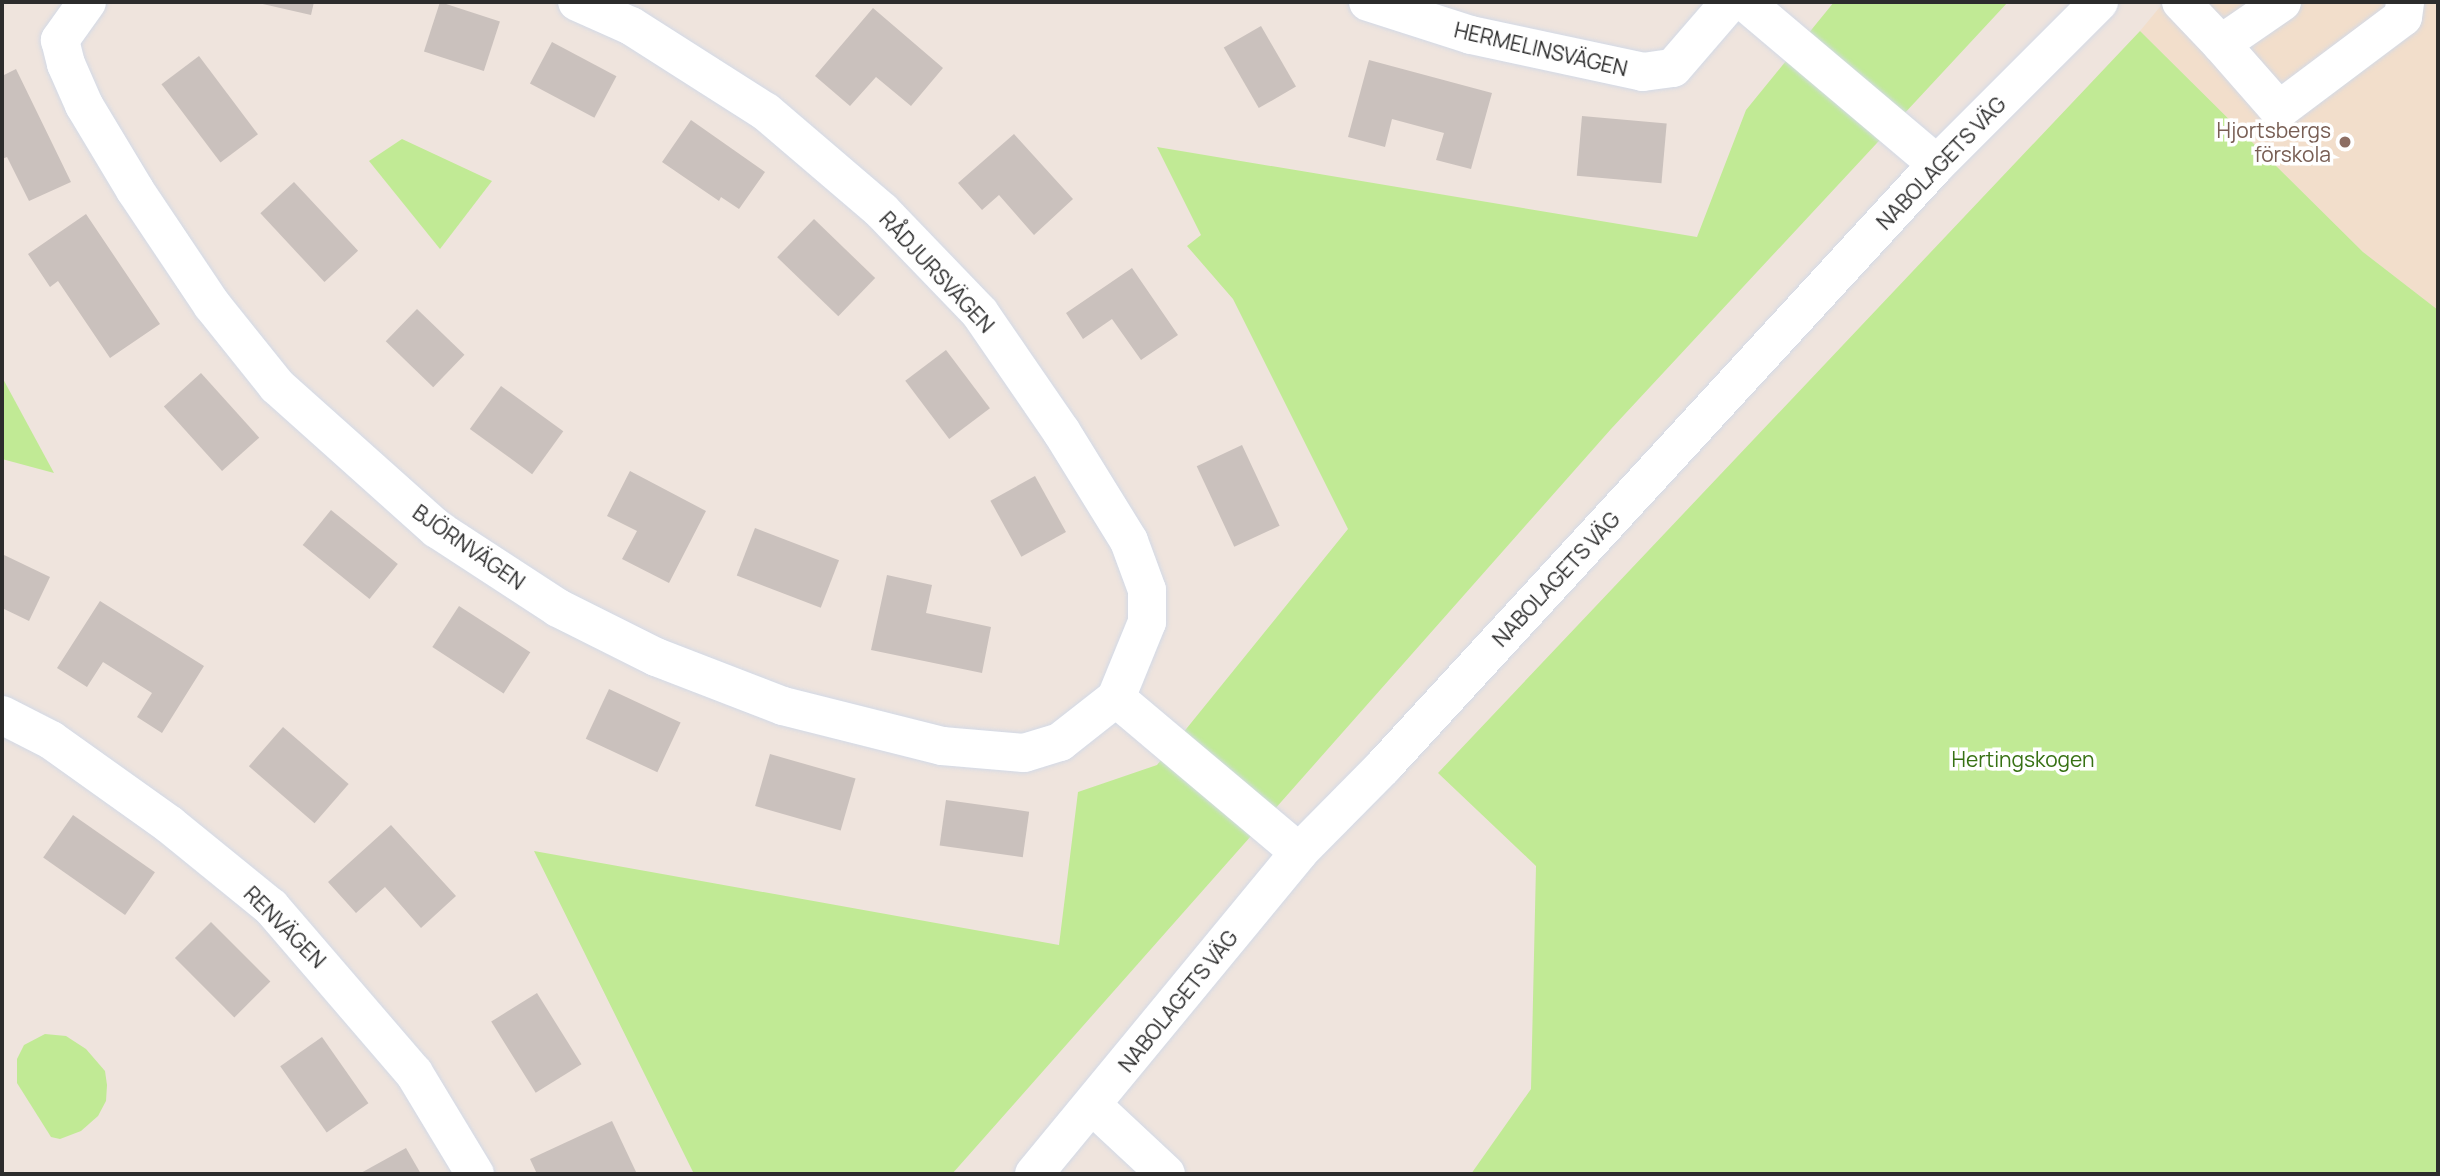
<!DOCTYPE html>
<html>
<head>
<meta charset="utf-8">
<style>
	body { margin:0 }
	#map { position:relative; width:2440px; height:1176px; overflow:hidden; background:#efe4dd; font-family:Manrope,sans-serif }
	div>[style] { position:absolute }
	.education>* { inset:0; background:#f2decb }
	.green>* { inset:0; background:#c1ea95 }
	.building>* { inset:0; background:#cac1bd; transform-origin:0 0 }
	.roads { filter:drop-shadow(0 0 2px #d2d9e6) drop-shadow(0 0 2px #d2d9e6) }
	.minor>* { height:38px; margin:-19px; padding:0 19px; transform-origin:19px; border-radius:19px; background:#fff }
	.dots>* { width:19px; height:19px; translate:-50% -50%; box-sizing:border-box; border:4px solid #fff; border-radius:50% }
	span { translate:-50% -50%; white-space:nowrap; text-align:center; line-height:1.15; -webkit-text-stroke:7px #fff; paint-order:stroke }
	.street-label { font-size:21px; color:#2c2c2c }
	.education-label { font-size:21px; color:#785e54 }
	.right { translate:-100% -50%; text-align:right }
	.park-label { font-size:21px; color:#377114 }
	.frame { position:absolute; inset:0; border:4px solid #2c2c2c; pointer-events:none }
</style>
</head>
<body>
<div id="map">
	<div class="education">
		<div style="clip-path:polygon(2164px 2px,2438px 2px,2438px 310px,2363px 252px,2140px 31px)"></div>
	</div>
	<div class="green">
		<div style="clip-path:polygon(1834px 2px,2008px 2px,1611px 429px,952px 1174px,694px 1174px,534px 851px,1059px 945px,1078px 792px,1157px 765px,1348px 529px,1233px 299px,1187px 246px,1201px 235px,1157px 147px,1697px 237px,1746px 110px)"></div>
		<div style="clip-path:polygon(2140px 31px,2363px 252px,2438px 310px,2438px 1174px,1471px 1174px,1531px 1089px,1536px 866px,1438px 773px)"></div>
		<div style="clip-path:polygon(402px 139px,492px 181px,440px 249px,369px 161px)"></div>
		<div style="clip-path:polygon(2px 377px,54px 473px,2px 459px)"></div>
		<div style="clip-path:polygon(45px 1034px,66px 1036px,86px 1049px,105px 1071px,107px 1085px,106px 1101px,98px 1116px,81px 1131px,60px 1139px,51px 1137px,17px 1083px,17px 1059px,24px 1045px)"></div>
	</div>
	<div class="building">
		<div style="clip-path:polygon(254px 2px,314px 2px,311px 15px)"></div>
		<div style="left:440px;top:2px;width:63px;height:52px;rotate:18deg"></div>
		<div style="clip-path:polygon(873px 8px,943px 68px,911px 106px,876px 77px,850px 106px,815px 76px)"></div>
		<div style="left:1261px;top:26px;width:70px;height:43px;rotate:60deg"></div>
		<div style="left:552px;top:42px;width:73px;height:47px;rotate:28deg"></div>
		<div style="left:199px;top:56px;width:98px;height:47px;rotate:53deg"></div>
		<div style="clip-path:polygon(1369px 60px,1492px 93px,1471px 169px,1436px 160px,1444px 133px,1392px 119px,1385px 147px,1348px 137px)"></div>
		<div style="clip-path:polygon(16px 69px,71px 182px,29px 201px,7px 157px,2px 159px,2px 76px)"></div>
		<div style="left:1582px;top:116px;width:85px;height:60px;rotate:5deg"></div>
		<div style="clip-path:polygon(691px 120px,765px 172px,739px 209px,721px 197px,719px 201px,662px 162px)"></div>
		<div style="clip-path:polygon(1014px 134px,1073px 199px,1034px 235px,999px 195px,982px 210px,958px 183px)"></div>
		<div style="left:294px;top:182px;width:94px;height:46px;rotate:47deg"></div>
		<div style="clip-path:polygon(86px 214px,160px 324px,110px 358px,58px 281px,50px 287px,28px 254px)"></div>
		<div style="left:814px;top:219px;width:85px;height:53px;rotate:44deg"></div>
		<div style="clip-path:polygon(1132px 268px,1178px 335px,1141px 360px,1112px 319px,1083px 339px,1066px 313px)"></div>
		<div style="left:417px;top:309px;width:66px;height:45px;rotate:44deg"></div>
		<div style="left:946px;top:350px;width:73px;height:51px;rotate:53deg"></div>
		<div style="left:201px;top:373px;width:87px;height:50px;rotate:48deg"></div>
		<div style="left:501px;top:386px;width:77px;height:53px;rotate:36deg"></div>
		<div style="left:1242px;top:445px;width:89px;height:50px;rotate:65deg"></div>
		<div style="clip-path:polygon(630px 471px,706px 511px,669px 583px,622px 559px,637px 531px,607px 516px)"></div>
		<div style="left:1035px;top:476px;width:64px;height:51px;rotate:61deg"></div>
		<div style="left:331px;top:510px;width:86px;height:45px;rotate:39deg"></div>
		<div style="left:755px;top:528px;width:90px;height:51px;rotate:21deg"></div>
		<div style="clip-path:polygon(2px 554px,50px 577px,29px 621px,2px 608px)"></div>
		<div style="clip-path:polygon(887px 575px,932px 585px,926px 613px,991px 627px,982px 673px,871px 650px)"></div>
		<div style="clip-path:polygon(100px 601px,204px 666px,162px 733px,137px 717px,152px 693px,103px 662px,87px 687px,57px 668px)"></div>
		<div style="left:459px;top:606px;width:85px;height:49px;rotate:33deg"></div>
		<div style="left:609px;top:689px;width:79px;height:55px;rotate:25deg"></div>
		<div style="left:283px;top:727px;width:87px;height:52px;rotate:41deg"></div>
		<div style="left:770px;top:754px;width:89px;height:54px;rotate:16deg"></div>
		<div style="left:946px;top:800px;width:84px;height:46px;rotate:8deg"></div>
		<div style="left:73px;top:815px;width:100px;height:52px;rotate:35deg"></div>
		<div style="clip-path:polygon(391px 825px,456px 896px,421px 928px,385px 887px,356px 913px,328px 882px)"></div>
		<div style="left:211px;top:922px;width:84px;height:51px;rotate:45deg"></div>
		<div style="left:537px;top:993px;width:84px;height:54px;rotate:58deg"></div>
		<div style="left:322px;top:1037px;width:81px;height:51px;rotate:55deg"></div>
		<div style="clip-path:polygon(612px 1121px,637px 1174px,537px 1174px,530px 1159px)"></div>
		<div style="clip-path:polygon(406px 1148px,421px 1174px,359px 1174px)"></div>
	</div>
	<div class="roads">
		<div class="minor">
			<div style="left:87px;top:2px;width:47px;rotate:125.4deg"></div>
			<div style="left:60px;top:40px;width:25px;rotate:76deg"></div>
			<div style="left:66px;top:64px;width:45px;rotate:66.3deg"></div>
			<div style="left:84px;top:105px;width:99px;rotate:59deg"></div>
			<div style="left:135px;top:190px;width:138px;rotate:56.2deg"></div>
			<div style="left:212px;top:305px;width:104px;rotate:51.3deg"></div>
			<div style="left:277px;top:386px;width:215px;rotate:41.8deg"></div>
			<div style="left:437px;top:529px;width:145px;rotate:33.1deg"></div>
			<div style="left:558px;top:608px;width:110px;rotate:26.6deg"></div>
			<div style="left:656px;top:657px;width:136px;rotate:21.1deg"></div>
			<div style="left:783px;top:706px;width:164px;rotate:14.1deg"></div>
			<div style="left:942px;top:746px;width:82px;rotate:4.9deg"></div>
			<div style="left:1024px;top:753px;width:38px;rotate:-17deg"></div>
			<div style="left:1060px;top:742px;width:71px;rotate:-38.2deg"></div>
			<div style="left:1116px;top:698px;width:82px;rotate:-67.8deg"></div>
			<div style="left:1147px;top:622px;width:32px;rotate:-90deg"></div>
			<div style="left:1147px;top:590px;width:52px;rotate:-110.2deg"></div>
			<div style="left:1129px;top:541px;width:129px;rotate:-121.7deg"></div>
			<div style="left:1061px;top:431px;width:143px;rotate:-124.5deg"></div>
			<div style="left:980px;top:313px;width:141px;rotate:-133.9deg"></div>
			<div style="left:882px;top:211px;width:153px;rotate:-139.5deg"></div>
			<div style="left:766px;top:112px;width:160px;rotate:-147.5deg"></div>
			<div style="left:631px;top:26px;width:59px;rotate:-156deg"></div>
			<div style="left:1368px;top:2px;width:108px;rotate:17.8deg"></div>
			<div style="left:1471px;top:35px;width:176px;rotate:12.1deg"></div>
			<div style="left:1643px;top:72px;width:30px;rotate:-8deg"></div>
			<div style="left:1673px;top:68px;width:87px;rotate:-49.2deg"></div>
			<div style="left:1745px;top:2px;width:251px;rotate:40.2deg"></div>
			<div style="left:2181px;top:2px;width:58px;rotate:46.4deg"></div>
			<div style="left:2221px;top:44px;width:74px;rotate:-34.5deg"></div>
			<div style="left:2221px;top:44px;width:88px;rotate:48.7deg"></div>
			<div style="left:2279px;top:110px;width:155px;rotate:-36.9deg"></div>
			<div style="left:2403px;top:17px;width:15px;rotate:-82deg"></div>
			<div style="left:1116px;top:698px;width:239px;rotate:40.1deg"></div>
			<div style="left:2px;top:715px;width:55px;rotate:27deg"></div>
			<div style="left:51px;top:740px;width:146px;rotate:35.5deg"></div>
			<div style="left:170px;top:825px;width:130px;rotate:39.1deg"></div>
			<div style="left:271px;top:907px;width:219px;rotate:49.3deg"></div>
			<div style="left:414px;top:1073px;width:118px;rotate:58.9deg"></div>
			<div style="left:1092px;top:1105px;width:101px;rotate:43deg"></div>
			<div style="left:1034px;top:1174px;width:417px;rotate:-50.5deg"></div>
			<div style="left:1299px;top:852px;width:120px;rotate:-45.3deg"></div>
			<div style="left:1383px;top:767px;width:819px;rotate:-47.43deg"></div>
			<div style="left:1937px;top:164px;width:229px;rotate:-45deg"></div>
		</div>
	</div>
	<div class="dots">
		<div style="left:2345px;top:142px;background:#8d6e63"></div>
	</div>
	<div class="street-label">
		<span style="left:1541px;top:49px;rotate:13deg">HERMELINSVÄGEN</span>
		<span style="left:1941px;top:163px;rotate:-46deg">NABOLAGETS VÄG</span>
		<span style="left:937px;top:272px;rotate:47deg">RÅDJURSVÄGEN</span>
		<span style="left:469px;top:547px;rotate:35deg">BJÖRNVÄGEN</span>
		<span style="left:1556px;top:579px;rotate:-47deg">NABOLAGETS VÄG</span>
		<span style="left:285px;top:927px;rotate:45deg">RENVÄGEN</span>
		<span style="left:1178px;top:1001px;rotate:-51deg">NABOLAGETS VÄG</span>
	</div>
	<div class="education-label">
		<span class="right" style="left:2331px;top:142px">Hjortsbergs<br>förskola</span>
	</div>
	<div class="park-label">
		<span style="left:2023px;top:759px">Hertingskogen</span>
	</div>
	<div class="frame"></div>
</div>
</body>
</html>
